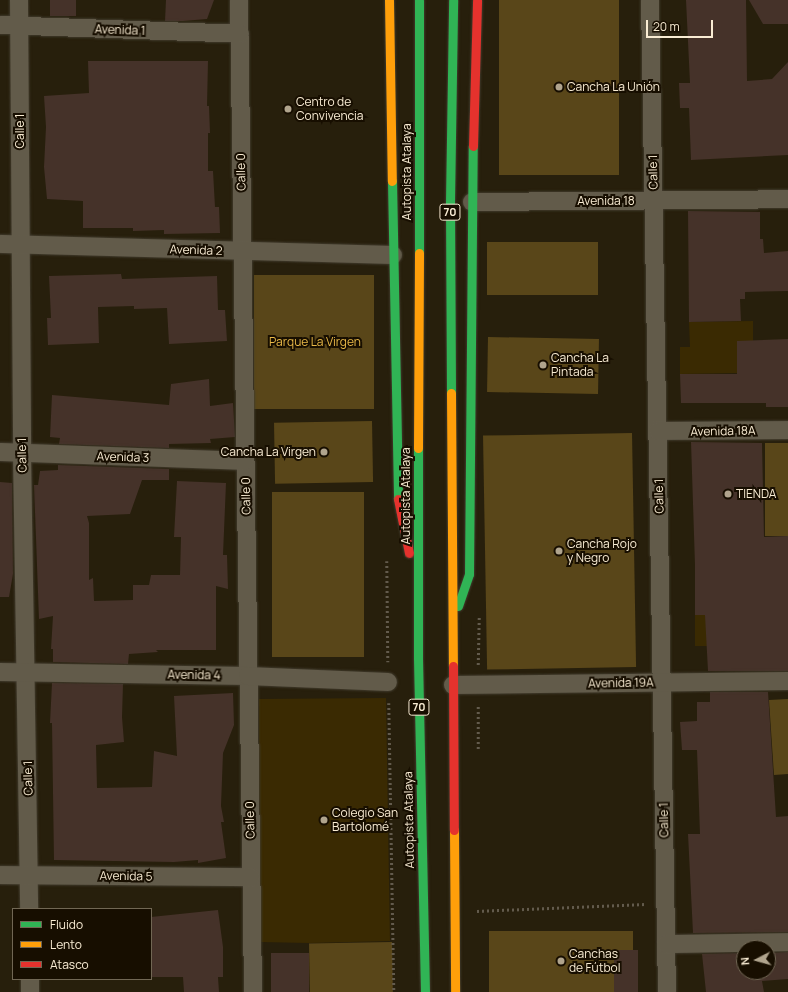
<!DOCTYPE html>
<html>
<head>
<meta charset="utf-8">
<style>
	body { margin:0 }
	#map { position:relative; width:788px; height:992px; overflow:hidden; background:#271f0c; font-family:Manrope,sans-serif }
	div>[style] { position:absolute }
	.built>* { inset:0; background:#3a2a02; transform-origin:0 0 }
	.green>* { inset:0; background:#594619; transform-origin:0 0 }
	.building>* { inset:0; background:#453229; transform-origin:0 0 }
	.path>* { height:2.5px; margin-top:-1.25px; transform-origin:0; background:repeating-linear-gradient(90deg,#635b4d 0 2px,transparent 0 5px) }
	.roads { filter:drop-shadow(0 0 1px #423c2e) drop-shadow(0 0 1px #423c2e) }
	.street>* { height:18px; margin:-9px; padding:0 9px; transform-origin:9px; border-radius:9px; background:#625b4a }
	.fast>* { height:9px; margin:-4.5px; padding:0 4.5px; transform-origin:4.5px; border-radius:4.5px; background:#30b455 }
	.slow>* { height:9px; margin:-4.5px; padding:0 4.5px; transform-origin:4.5px; border-radius:4.5px; background:#ff9f0a }
	.jam>* { height:9px; margin:-4.5px; padding:0 4.5px; transform-origin:4.5px; border-radius:4.5px; background:#e5322d }
	.dots>* { width:11px; height:11px; translate:-50% -50%; box-sizing:border-box; border:2px solid #170e00; border-radius:50% }
	span { translate:-50% -50%; white-space:nowrap; text-align:center; line-height:1.15; -webkit-text-stroke:4px #170e00; paint-order:stroke }
	.shield-label span { padding:1px 3px; background:#170e00; border:1px solid; border-radius:3px; -webkit-text-stroke-width:0 }
	.shield-label { font-size:11px; color:#f9ecd3; font-weight:700 }
	.street-label { font-size:12px; color:#f9ecd3 }
	.poi-label { font-size:12px; color:#f9ecd3 }
	.left { translate:0 -50%; text-align:left }
	.right { translate:-100% -50%; text-align:right }
	.park-label { font-size:12px; color:#e8b847 }
	.legend { position:absolute; left:12px; top:908px; width:140px; height:72px; box-sizing:border-box; background:#170e00; border:1px solid #716754; margin:0; padding:5px 7px; list-style:none; font-size:12px; color:#f9ecd3 }
	.legend li { display:flex; align-items:center; gap:8px; height:20px }
	.legend b { width:20px; border:1px solid #716754 }
	.north { position:absolute; left:736px; top:940px; width:40px; height:40px; box-sizing:border-box; background:#170e00; border:1px solid #716754; border-radius:50%; rotate:264deg; font-size:11px; font-weight:700; line-height:16px; text-align:center; color:#f9ecd3 }
	.north::after { content:''; display:block; margin:auto; width:14px; height:18px; background:#b0a48d; clip-path:polygon(50% 0,100% 100%,50% 72%,0 100%) }
	.scale { position:absolute; left:646px; top:20px; width:67px; height:18px; box-sizing:border-box; border:2px solid #f9ecd3; border-top:0; padding-left:5px; font-size:12px; line-height:14px; white-space:nowrap; color:#f9ecd3; -webkit-text-stroke:3px #170e00; paint-order:stroke }
</style>
</head>
<body>
<div id="map">
	<div class="built">
		<div style="clip-path:polygon(753px 321px,753px 345px,737px 346px,737px 373px,680px 374px,680px 347px,690px 347px,689px 322px)"></div>
		<div style="left:695px;top:615px;width:36px;height:31px"></div>
		<div style="clip-path:polygon(386px 698px,390px 941px,309px 943px,260px 942px,259px 699px)"></div>
	</div>
	<div class="green">
		<div style="left:499px;top:0;width:120px;height:175px"></div>
		<div style="left:598px;top:242px;width:53px;height:111px;rotate:90deg"></div>
		<div style="left:374px;top:275px;width:134px;height:120px;rotate:90deg"></div>
		<div style="left:488px;top:337px;width:111px;height:55px;rotate:1deg"></div>
		<div style="left:372px;top:421px;width:61px;height:98px;rotate:89deg"></div>
		<div style="left:632px;top:433px;width:234px;height:149px;rotate:89deg"></div>
		<div style="left:765px;top:443px;width:23px;height:93px"></div>
		<div style="left:272px;top:492px;width:92px;height:165px"></div>
		<div style="clip-path:polygon(788px 699px,788px 774px,774px 775px,769px 700px)"></div>
		<div style="left:489px;top:931px;width:144px;height:61px"></div>
		<div style="left:392px;top:942px;width:50px;height:83px;rotate:89deg"></div>
	</div>
	<div class="building">
		<div style="left:50px;top:0;width:26px;height:16px"></div>
		<div style="clip-path:polygon(166px 0,214px 0,207px 19px,183px 21px,165px 21px)"></div>
		<div style="clip-path:polygon(686px 0,746px 0,747px 81px,772px 79px,788px 62px,788px 155px,691px 160px,689px 108px,680px 108px,679px 83px,690px 83px)"></div>
		<div style="clip-path:polygon(749px 0,788px 0,788px 24px,763px 24px)"></div>
		<div style="clip-path:polygon(88px 61px,208px 61px,207px 106px,209px 106px,210px 133px,208px 133px,208px 171px,213px 171px,215px 207px,219px 207px,220px 233px,164px 234px,164px 230px,133px 231px,133px 228px,83px 228px,83px 201px,47px 199px,44px 167px,46px 127px,44px 96px,89px 93px)"></div>
		<div style="clip-path:polygon(688px 211px,760px 212px,760px 239px,763px 239px,764px 253px,788px 251px,788px 291px,745px 292px,745px 299px,740px 299px,741px 321px,689px 322px)"></div>
		<div style="clip-path:polygon(121px 274px,122px 279px,217px 276px,218px 310px,225px 310px,227px 341px,169px 344px,167px 308px,134px 309px,134px 306px,98px 307px,99px 343px,48px 345px,47px 318px,51px 318px,49px 276px)"></div>
		<div style="clip-path:polygon(788px 339px,788px 407px,766px 407px,766px 403px,681px 403px,680px 374px,737px 374px,737px 341px)"></div>
		<div style="clip-path:polygon(209px 379px,210px 406px,233px 403px,235px 437px,210px 439px,211px 443px,169px 444px,169px 448px,59px 444px,60px 438px,50px 437px,52px 395px,169px 405px,171px 384px)"></div>
		<div style="clip-path:polygon(691px 442px,762px 443px,764px 537px,788px 536px,788px 671px,708px 671px,705px 615px,695px 615px,695px 565px)"></div>
		<div style="clip-path:polygon(58px 465px,169px 469px,169px 480px,142px 480px,130px 514px,87px 516px,89px 523px,89px 580px,93px 578px,94px 601px,133px 600px,133px 585px,149px 585px,151px 575px,180px 575px,181px 537px,174px 537px,177px 481px,226px 483px,223px 555px,227px 555px,228px 589px,216px 586px,216px 650px,156px 650px,158px 652px,129px 654px,128px 664px,53px 662px,53px 649px,51px 649px,53px 616px,39px 619px,34px 485px,38px 485px,40px 471px,58px 470px)"></div>
		<div style="clip-path:polygon(0 482px,12px 483px,13px 574px,9px 597px,0 597px)"></div>
		<div style="clip-path:polygon(52px 683px,123px 684px,122px 717px,124px 742px,96px 745px,97px 788px,152px 787px,154px 751px,177px 756px,174px 696px,233px 693px,234px 725px,223px 753px,221px 806px,224px 822px,221px 822px,226px 858px,198px 863px,198px 860px,174px 862px,54px 860px,52px 723px,50px 723px)"></div>
		<div style="clip-path:polygon(710px 692px,768px 692px,776px 817px,788px 816px,788px 932px,693px 933px,688px 834px,700px 834px,697px 750px,682px 750px,680px 722px,697px 721px,697px 702px,710px 702px)"></div>
		<div style="clip-path:polygon(218px 910px,223px 947px,223px 977px,218px 977px,219px 992px,184px 992px,183px 977px,151px 977px,151px 917px)"></div>
		<div style="left:614px;top:950px;width:24px;height:42px"></div>
		<div style="clip-path:polygon(788px 952px,788px 979px,762px 981px,764px 992px,706px 992px,702px 954px,744px 953px,744px 972px,768px 972px,768px 953px)"></div>
		<div style="left:271px;top:953px;width:38px;height:39px"></div>
	</div>
	<div class="path">
		<div style="left:387px;top:561px;width:101px;rotate:89.4deg"></div>
		<div style="left:478px;top:665px;width:49px;rotate:-88.8deg"></div>
		<div style="left:389px;top:703px;width:289px;rotate:89deg"></div>
		<div style="left:478px;top:749px;width:45px;rotate:-90deg"></div>
		<div style="left:477px;top:911px;width:169px;rotate:-2.4deg"></div>
	</div>
	<div class="roads">
		<div class="street">
			<div style="left:19px;top:0;width:453px;rotate:89.6deg"></div>
			<div style="left:22px;top:453px;width:456px;rotate:89.1deg"></div>
			<div style="left:239px;top:0;width:992px;rotate:89.19deg"></div>
			<div style="left:650px;top:0;width:992px;rotate:89.02deg"></div>
			<div style="left:0;top:25px;width:240px;rotate:2.1deg"></div>
			<div style="left:472px;top:202px;width:316px;rotate:-0.5deg"></div>
			<div style="left:0;top:244px;width:393px;rotate:1.6deg"></div>
			<div style="left:658px;top:431px;width:130px;rotate:-0.4deg"></div>
			<div style="left:0;top:452px;width:245px;rotate:2.1deg"></div>
			<div style="left:0;top:672px;width:248px;rotate:0.9deg"></div>
			<div style="left:248px;top:676px;width:140px;rotate:2.5deg"></div>
			<div style="left:453px;top:685px;width:335px;rotate:-0.7deg"></div>
			<div style="left:0;top:875px;width:251px;rotate:0.5deg"></div>
			<div style="left:666px;top:944px;width:122px;rotate:-0.9deg"></div>
			<div style="left:30px;top:979px;width:13px;rotate:90deg"></div>
		</div>
		<div class="fast">
			<div style="left:392px;top:181px;width:318px;rotate:88.9deg"></div>
			<div style="left:419px;top:253px;width:253px;rotate:-90deg"></div>
			<div style="left:451px;top:393px;width:191px;rotate:-90.3deg"></div>
			<div style="left:450px;top:202px;width:202px;rotate:-89.1deg"></div>
			<div style="left:418px;top:448px;width:210px;rotate:90deg"></div>
			<div style="left:418px;top:658px;width:334px;rotate:88.8deg"></div>
			<div style="left:458px;top:606px;width:34px;rotate:-71deg"></div>
			<div style="left:469px;top:574px;width:428px;rotate:-89.5deg"></div>
		</div>
		<div class="slow">
			<div style="left:389px;top:0;width:181px;rotate:89.1deg"></div>
			<div style="left:451px;top:393px;width:273px;rotate:89.6deg"></div>
			<div style="left:418px;top:448px;width:195px;rotate:-89.7deg"></div>
			<div style="left:454px;top:830px;width:162px;rotate:89.6deg"></div>
		</div>
		<div class="jam">
			<div style="left:473px;top:146px;width:146px;rotate:-88.4deg"></div>
			<div style="left:398px;top:499px;width:55px;rotate:78.5deg"></div>
			<div style="left:453px;top:666px;width:164px;rotate:89.7deg"></div>
		</div>
	</div>
	<div class="dots">
		<div style="left:559px;top:87px;background:#b0a48d"></div>
		<div style="left:288px;top:109px;background:#b0a48d"></div>
		<div style="left:543px;top:365px;background:#b0a48d"></div>
		<div style="left:324px;top:452px;background:#b0a48d"></div>
		<div style="left:728px;top:494px;background:#b0a48d"></div>
		<div style="left:559px;top:551px;background:#b0a48d"></div>
		<div style="left:324px;top:820px;background:#b0a48d"></div>
		<div style="left:561px;top:961px;background:#b0a48d"></div>
	</div>
	<div class="shield-label">
		<span style="left:450px;top:212px">70</span>
		<span style="left:419px;top:707px">70</span>
	</div>
	<div class="street-label">
		<span style="left:120px;top:30px;rotate:2deg">Avenida 1</span>
		<span style="left:20px;top:131px;rotate:-90deg">Calle 1</span>
		<span style="left:241px;top:172px;rotate:-91deg">Calle 0</span>
		<span style="left:407px;top:172px;rotate:-90deg">Autopista Atalaya</span>
		<span style="left:653px;top:172px;rotate:-91deg">Calle 1</span>
		<span style="left:606px;top:201px">Avenida 18</span>
		<span style="left:196px;top:250px;rotate:2deg">Avenida 2</span>
		<span style="left:723px;top:431px;rotate:-1deg">Avenida 18A</span>
		<span style="left:22px;top:455px;rotate:-91deg">Calle 1</span>
		<span style="left:123px;top:457px;rotate:2deg">Avenida 3</span>
		<span style="left:246px;top:496px;rotate:-91deg">Calle 0</span>
		<span style="left:406px;top:496px;rotate:-90deg">Autopista Atalaya</span>
		<span style="left:659px;top:496px;rotate:-91deg">Calle 1</span>
		<span style="left:194px;top:675px;rotate:1deg">Avenida 4</span>
		<span style="left:621px;top:683px;rotate:-1deg">Avenida 19A</span>
		<span style="left:28px;top:778px;rotate:-91deg">Calle 1</span>
		<span style="left:250px;top:820px;rotate:-91deg">Calle 0</span>
		<span style="left:409px;top:820px;rotate:-91deg">Autopista Atalaya</span>
		<span style="left:664px;top:820px;rotate:-91deg">Calle 1</span>
		<span style="left:126px;top:876px;rotate:1deg">Avenida 5</span>
	</div>
	<div class="poi-label">
		<span class="left" style="left:567px;top:87px">Cancha La Unión</span>
		<span class="left" style="left:296px;top:109px">Centro de<br>Convivencia</span>
		<span class="left" style="left:551px;top:365px">Cancha La<br>Pintada</span>
		<span class="right" style="left:316px;top:452px">Cancha La Virgen</span>
		<span class="left" style="left:736px;top:494px">TIENDA</span>
		<span class="left" style="left:567px;top:551px">Cancha Rojo<br>y Negro</span>
		<span class="left" style="left:332px;top:820px">Colegio San<br>Bartolomé</span>
		<span class="left" style="left:569px;top:961px">Canchas<br>de Fútbol</span>
	</div>
	<div class="park-label">
		<span style="left:315px;top:342px">Parque La Virgen</span>
	</div>
	<ul class="legend">
	<li><b style="height:5px;background:#30b455"></b>Fluido</li>
	<li><b style="height:5px;background:#ff9f0a"></b>Lento</li>
	<li><b style="height:5px;background:#e5322d"></b>Atasco</li>
	</ul>
	<div class="north">N</div>
	<div class="scale">20 m</div>
</div>
</body>
</html>
